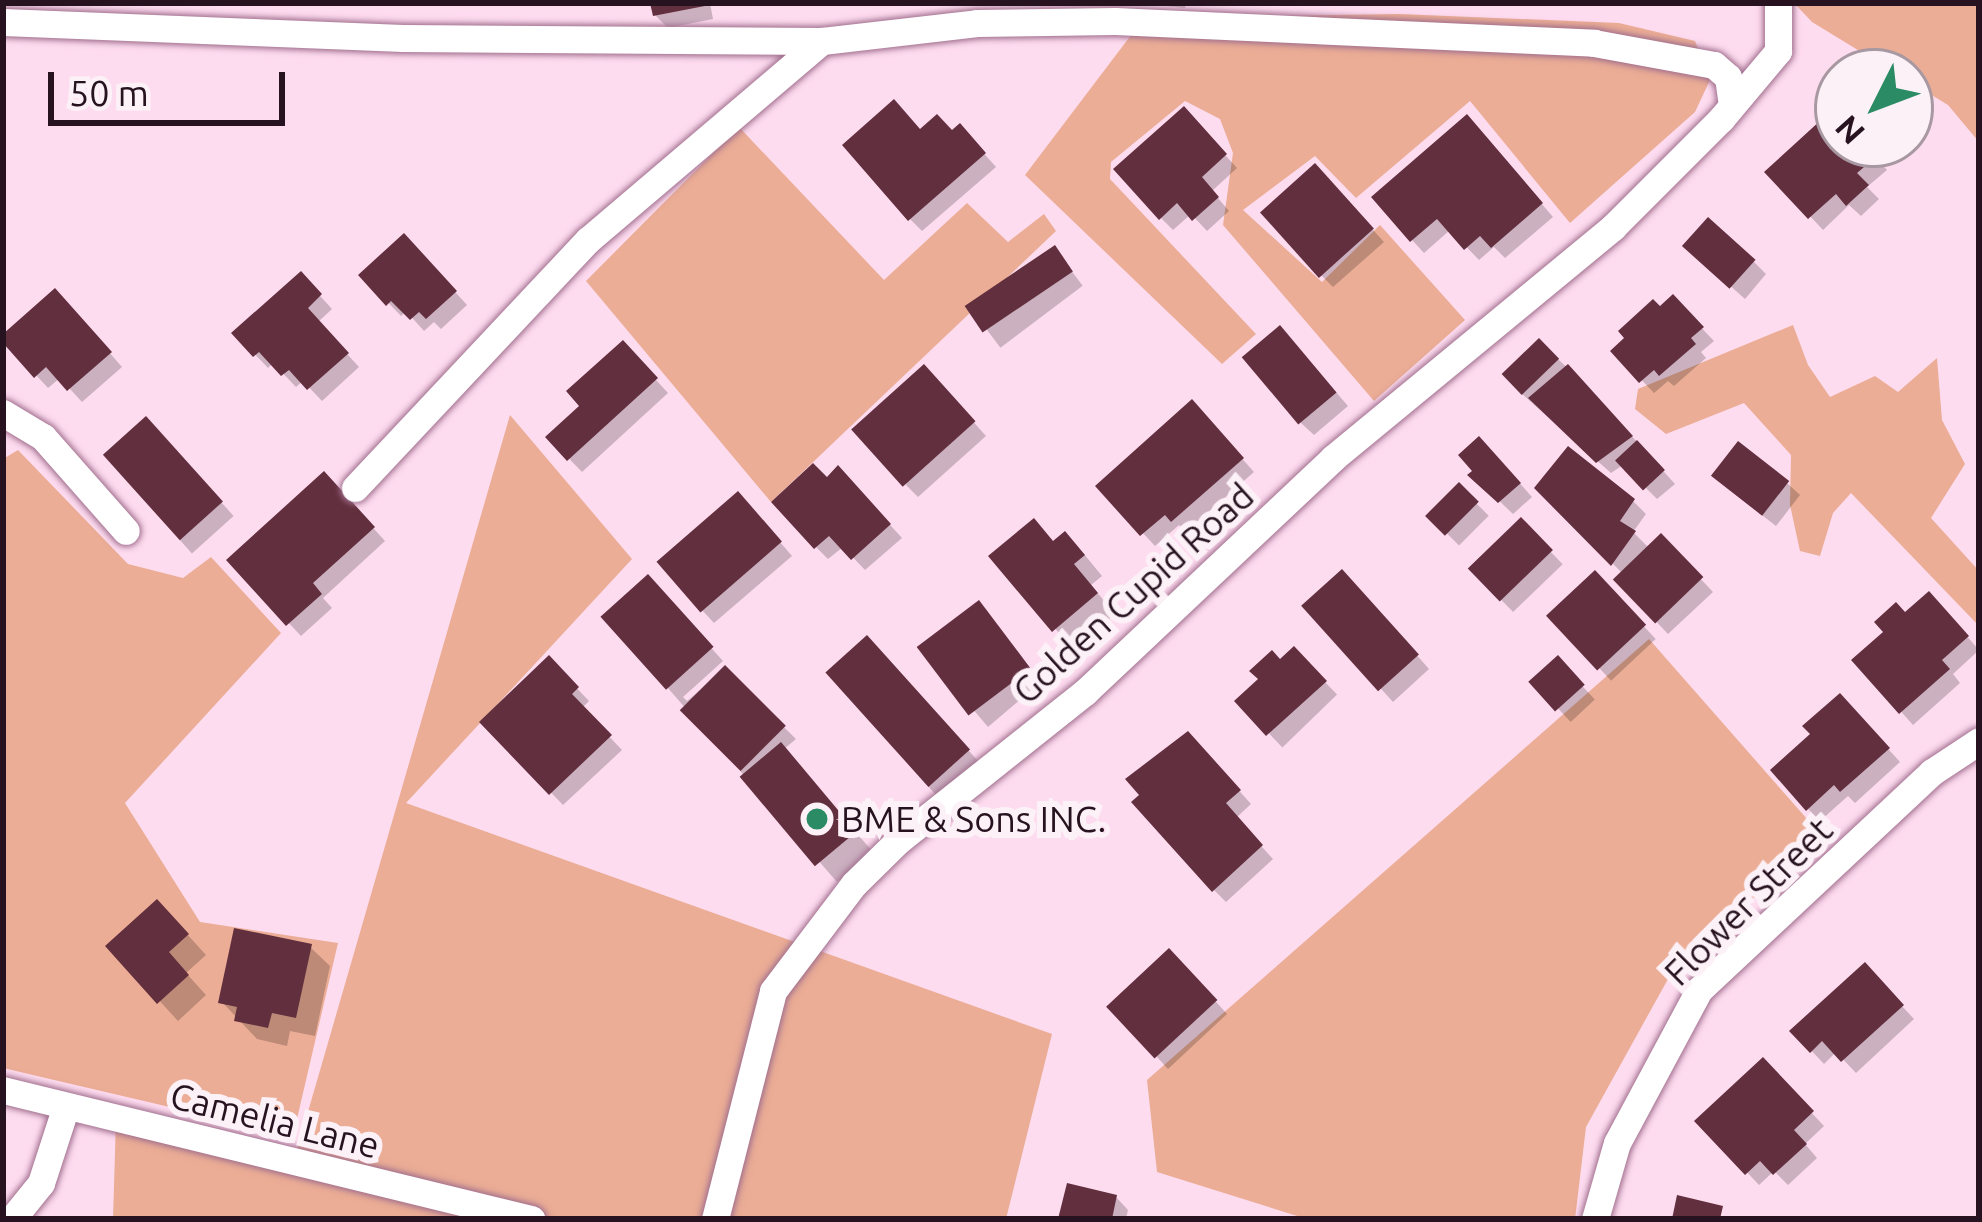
<!DOCTYPE html>
<html>
<head>
<meta charset="utf-8">
<style>
	body { margin:0 }
	#map { position:relative; width:1982px; height:1222px; overflow:hidden; background:#fedcf0; font-family:Ubuntu,sans-serif }
	div>[style] { position:absolute }
	.green>* { inset:0; background:#ebad95 }
	.shadow>* { inset:0; background:#0003; transform-origin:0 0 }
	.building>* { inset:0; background:#622f3e; transform-origin:0 0 }
	.roads { filter:drop-shadow(0 0 3px #a16f8e) drop-shadow(0 0 3px #a16f8e) }
	.minor>* { height:27px; margin:-13.5px; padding:0 13.5px; transform-origin:13.5px; border-radius:13.5px; background:#fff }
	.dots>* { width:33px; height:33px; translate:-50% -50%; box-sizing:border-box; border:6px solid #fdf1f8; border-radius:50% }
	span { translate:-50% -50%; white-space:nowrap; text-align:center; line-height:1.15; -webkit-text-stroke:12px #fdf1f8; paint-order:stroke }
	.street-label { font-size:36px; color:#26131f }
	.poi-label { font-size:36px; color:#26131f }
	.left { translate:0 -50%; text-align:left }
	.frame { position:absolute; inset:0; border:6px solid #26131f; pointer-events:none }
	.north { position:absolute; left:1814px; top:48px; width:120px; height:120px; box-sizing:border-box; background:#fdf1f8; border:3px solid #a798a1; border-radius:50%; rotate:228deg; font-size:33px; font-weight:700; line-height:48px; text-align:center; color:#26131f }
	.north::after { content:''; display:block; margin:auto; width:42px; height:54px; background:#2b8b64; clip-path:polygon(50% 0,100% 100%,50% 72%,0 100%) }
	.scale { position:absolute; left:48px; top:72px; width:237px; height:54px; box-sizing:border-box; border:6px solid #26131f; border-top:0; padding-left:15px; font-size:36px; line-height:42px; white-space:nowrap; color:#26131f; -webkit-text-stroke:9px #fdf1f8; paint-order:stroke }
</style>
</head>
<body>
<div id="map">
	<div class="green">
		<div style="clip-path:polygon(1794px 3px,1979px 3px,1979px 142px,1948px 105px,1910px 82px,1910px 72px,1894px 72px,1812px 22px)"></div>
		<div style="clip-path:polygon(1399px 14px,1619px 23px,1695px 41px,1710px 80px,1695px 112px,1570px 223px,1470px 101px,1356px 198px,1315px 156px,1243px 210px,1322px 282px,1380px 225px,1465px 320px,1374px 401px,1223px 225px,1233px 153px,1220px 119px,1185px 101px,1111px 162px,1110px 179px,1256px 334px,1222px 364px,1025px 175px,1144px 18px)"></div>
		<div style="clip-path:polygon(739px 127px,884px 280px,967px 203px,1008px 242px,1044px 214px,1056px 231px,771px 502px,586px 281px)"></div>
		<div style="clip-path:polygon(1793px 325px,1808px 365px,1830px 397px,1875px 376px,1898px 392px,1937px 358px,1942px 420px,1965px 464px,1931px 518px,1979px 571px,1979px 626px,1851px 493px,1833px 513px,1820px 556px,1800px 551px,1790px 505px,1791px 455px,1744px 403px,1666px 434px,1635px 409px,1638px 389px)"></div>
		<div style="clip-path:polygon(510px 415px,632px 559px,406px 803px,1052px 1034px,1006px 1219px,113px 1219px,116px 1119px,294px 1160px)"></div>
		<div style="clip-path:polygon(18px 450px,128px 564px,183px 578px,211px 557px,281px 633px,125px 803px,200px 922px,338px 943px,293px 1136px,3px 1068px,3px 459px)"></div>
		<div style="clip-path:polygon(1649px 639px,1822px 836px,1673px 970px,1586px 1127px,1575px 1219px,1307px 1219px,1157px 1172px,1147px 1080px)"></div>
	</div>
	<div class="shadow">
		<div style="clip-path:polygon(653px 3px,710px 3px,713px 19px,668px 28px,655px 15px)"></div>
		<div style="clip-path:polygon(1136px 3px,1186px 3px,1185px 8px)"></div>
		<div style="clip-path:polygon(1838px 118px,1838px 144px,1863px 144px,1887px 170px,1867px 187px,1879px 199px,1861px 216px,1849px 205px,1823px 230px,1769px 172px)"></div>
		<div style="clip-path:polygon(1196px 123px,1237px 168px,1212px 191px,1229px 211px,1207px 231px,1191px 214px,1173px 230px,1161px 218px)"></div>
		<div style="clip-path:polygon(1479px 131px,1553px 217px,1505px 258px,1494px 247px,1479px 260px,1450px 230px,1424px 253px,1412px 240px)"></div>
		<div style="clip-path:polygon(921px 132px,972px 140px,996px 167px,922px 231px,910px 219px)"></div>
		<div style="clip-path:polygon(1327px 179px,1384px 242px,1333px 287px,1321px 275px)"></div>
		<div style="clip-path:polygon(416px 249px,467px 305px,441px 329px,434px 322px,424px 331px,406px 311px,401px 316px,362px 275px)"></div>
		<div style="left:1055px;top:249px;width:46px;height:103px;rotate:53deg"></div>
		<div style="clip-path:polygon(1699px 258px,1754px 262px,1766px 274px,1745px 299px)"></div>
		<div style="clip-path:polygon(301px 275px,332px 309px,318px 322px,359px 367px,322px 401px,303px 381px,296px 387px,273px 363px,268px 368px,236px 334px)"></div>
		<div style="clip-path:polygon(1673px 298px,1714px 341px,1701px 352px,1706px 358px,1674px 386px,1668px 381px,1654px 393px,1614px 351px)"></div>
		<div style="clip-path:polygon(67px 304px,122px 367px,82px 402px,60px 378px,48px 388px,3px 339px)"></div>
		<div style="clip-path:polygon(1292px 341px,1348px 406px,1314px 435px,1301px 423px)"></div>
		<div style="clip-path:polygon(1539px 342px,1581px 380px,1675px 484px,1657px 499px,1623px 465px,1611px 473px,1522px 394px)"></div>
		<div style="clip-path:polygon(623px 344px,668px 393px,582px 472px,549px 438px,583px 406px)"></div>
		<div style="clip-path:polygon(937px 381px,986px 436px,918px 497px,906px 485px)"></div>
		<div style="clip-path:polygon(1204px 416px,1254px 472px,1186px 532px,1179px 525px,1155px 546px,1099px 486px)"></div>
		<div style="left:158px;top:432px;width:113px;height:56px;rotate:48deg"></div>
		<div style="clip-path:polygon(1492px 452px,1532px 497px,1513px 514px,1472px 475px)"></div>
		<div style="clip-path:polygon(827px 481px,851px 482px,902px 538px,865px 570px,843px 547px,828px 559px,816px 547px)"></div>
		<div style="clip-path:polygon(1787px 483px,1800px 495px,1776px 526px,1727px 488px)"></div>
		<div style="left:1459px;top:486px;width:42px;height:42px;rotate:45deg"></div>
		<div style="clip-path:polygon(336px 487px,385px 541px,323px 598px,332px 608px,301px 636px,230px 560px)"></div>
		<div style="clip-path:polygon(1538px 488px,1633px 501px,1646px 514px,1633px 532px,1649px 548px,1661px 537px,1713px 592px,1668px 634px,1616px 579px,1622px 573px)"></div>
		<div style="clip-path:polygon(750px 507px,792px 556px,714px 623px,702px 610px)"></div>
		<div style="left:1521px;top:521px;width:60px;height:69px;rotate:46deg"></div>
		<div style="clip-path:polygon(1034px 522px,1055px 543px,1084px 554px,1102px 576px,1091px 585px,1115px 614px,1073px 649px,992px 556px)"></div>
		<div style="left:1595px;top:574px;width:89px;height:61px;rotate:47deg"></div>
		<div style="clip-path:polygon(1355px 585px,1429px 669px,1393px 702px,1305px 605px)"></div>
		<div style="clip-path:polygon(660px 591px,723px 661px,683px 697px,687px 701px,725px 669px,796px 739px,784px 749px,873px 852px,837px 882px,606px 617px)"></div>
		<div style="clip-path:polygon(1941px 607px,1979px 650px,1953px 674px,1960px 683px,1913px 725px,1855px 660px,1905px 616px)"></div>
		<div style="clip-path:polygon(991px 617px,1041px 682px,988px 727px,922px 649px)"></div>
		<div style="left:1294px;top:650px;width:62px;height:76px;rotate:46deg"></div>
		<div style="left:879px;top:651px;width:151px;height:54px;rotate:48deg"></div>
		<div style="clip-path:polygon(549px 659px,589px 701px,582px 708px,622px 750px,563px 805px,483px 722px)"></div>
		<div style="left:1558px;top:660px;width:54px;height:33px;rotate:47deg"></div>
		<div style="clip-path:polygon(1852px 709px,1900px 762px,1855px 803px,1848px 796px,1820px 821px,1808px 809px)"></div>
		<div style="clip-path:polygon(1200px 747px,1251px 804px,1236px 818px,1273px 859px,1226px 902px,1214px 890px)"></div>
		<div style="clip-path:polygon(176px 922px,206px 955px,186px 973px,206px 995px,178px 1021px,109px 946px)"></div>
		<div style="clip-path:polygon(310px 947px,330px 966px,315px 1036px,290px 1031px,287px 1046px,257px 1039px,222px 1002px)"></div>
		<div style="clip-path:polygon(1182px 964px,1227px 1014px,1168px 1069px,1110px 1006px)"></div>
		<div style="clip-path:polygon(1865px 966px,1914px 1019px,1856px 1073px,1836px 1052px,1824px 1064px,1793px 1031px)"></div>
		<div style="clip-path:polygon(1763px 1061px,1824px 1126px,1805px 1144px,1817px 1158px,1788px 1185px,1774px 1171px,1759px 1185px,1699px 1121px)"></div>
		<div style="clip-path:polygon(1116px 1197px,1128px 1210px,1126px 1219px,1061px 1219px)"></div>
	</div>
	<div class="building">
		<div style="clip-path:polygon(650px 3px,709px 3px,710px 5px,653px 16px)"></div>
		<div style="clip-path:polygon(894px 99px,920px 129px,937px 114px,952px 130px,960px 123px,986px 153px,908px 221px,842px 145px)"></div>
		<div style="clip-path:polygon(1184px 106px,1227px 154px,1202px 177px,1219px 197px,1192px 221px,1177px 203px,1159px 220px,1113px 169px)"></div>
		<div style="clip-path:polygon(1833px 109px,1838px 114px,1838px 144px,1866px 144px,1877px 156px,1857px 173px,1869px 185px,1846px 206px,1836px 194px,1808px 219px,1764px 172px)"></div>
		<div style="clip-path:polygon(1467px 114px,1543px 203px,1491px 248px,1480px 236px,1464px 250px,1437px 219px,1410px 242px,1371px 197px)"></div>
		<div style="left:1315px;top:163px;width:88px;height:74px;rotate:48deg"></div>
		<div style="left:1708px;top:217px;width:64px;height:39px;rotate:42deg"></div>
		<div style="clip-path:polygon(404px 233px,457px 291px,426px 319px,419px 312px,410px 320px,391px 301px,386px 306px,358px 275px)"></div>
		<div style="left:1055px;top:245px;width:32px;height:109px;rotate:56deg"></div>
		<div style="clip-path:polygon(301px 271px,322px 294px,308px 308px,349px 353px,307px 390px,289px 370px,281px 376px,259px 352px,253px 357px,231px 333px)"></div>
		<div style="clip-path:polygon(55px 288px,112px 352px,67px 391px,46px 367px,34px 378px,3px 343px,3px 334px)"></div>
		<div style="clip-path:polygon(1673px 294px,1704px 327px,1691px 338px,1696px 344px,1659px 376px,1654px 370px,1639px 383px,1610px 351px,1624px 338px,1618px 331px,1653px 299px,1660px 306px)"></div>
		<div style="left:1280px;top:325px;width:88px;height:50px;rotate:50deg"></div>
		<div style="left:1539px;top:338px;width:29px;height:52px;rotate:46deg"></div>
		<div style="clip-path:polygon(623px 340px,658px 378px,567px 461px,545px 437px,579px 406px,566px 391px)"></div>
		<div style="left:924px;top:364px;width:77px;height:98px;rotate:48deg"></div>
		<div style="clip-path:polygon(1568px 364px,1633px 436px,1596px 463px,1528px 398px)"></div>
		<div style="clip-path:polygon(1192px 399px,1244px 458px,1171px 522px,1165px 515px,1140px 536px,1095px 486px)"></div>
		<div style="left:146px;top:416px;width:115px;height:58px;rotate:48deg"></div>
		<div style="clip-path:polygon(1479px 436px,1521px 483px,1498px 503px,1467px 475px,1472px 471px,1458px 455px)"></div>
		<div style="left:1637px;top:440px;width:41px;height:30px;rotate:47deg"></div>
		<div style="left:1738px;top:441px;width:65px;height:44px;rotate:38deg"></div>
		<div style="clip-path:polygon(1568px 446px,1635px 499px,1620px 521px,1636px 531px,1611px 566px,1534px 488px)"></div>
		<div style="clip-path:polygon(813px 463px,827px 477px,838px 465px,891px 524px,851px 560px,829px 536px,814px 549px,771px 502px)"></div>
		<div style="clip-path:polygon(324px 471px,375px 527px,313px 583px,322px 594px,286px 626px,226px 560px)"></div>
		<div style="left:1459px;top:482px;width:28px;height:48px;rotate:45deg"></div>
		<div style="left:738px;top:491px;width:67px;height:108px;rotate:49deg"></div>
		<div style="left:1521px;top:517px;width:46px;height:74px;rotate:46deg"></div>
		<div style="clip-path:polygon(1034px 518px,1053px 541px,1065px 531px,1085px 555px,1074px 564px,1098px 593px,1052px 632px,988px 556px)"></div>
		<div style="left:1661px;top:533px;width:61px;height:67px;rotate:46deg"></div>
		<div style="left:1342px;top:569px;width:115px;height:55px;rotate:48deg"></div>
		<div style="left:1595px;top:570px;width:75px;height:67px;rotate:47deg"></div>
		<div style="left:648px;top:574px;width:98px;height:64px;rotate:48deg"></div>
		<div style="clip-path:polygon(1929px 591px,1969px 636px,1942px 660px,1950px 669px,1899px 714px,1851px 660px,1883px 632px,1874px 622px,1896px 602px,1905px 612px)"></div>
		<div style="left:979px;top:600px;width:86px;height:78px;rotate:53deg"></div>
		<div style="left:867px;top:635px;width:154px;height:56px;rotate:48deg"></div>
		<div style="clip-path:polygon(1294px 646px,1327px 681px,1266px 736px,1234px 701px,1258px 679px,1249px 671px,1272px 650px,1280px 659px)"></div>
		<div style="clip-path:polygon(549px 655px,579px 687px,572px 694px,612px 735px,549px 795px,479px 722px)"></div>
		<div style="left:1558px;top:655px;width:40px;height:40px;rotate:48deg"></div>
		<div style="left:725px;top:665px;width:86px;height:64px;rotate:45deg"></div>
		<div style="clip-path:polygon(1840px 693px,1890px 748px,1840px 792px,1834px 785px,1806px 811px,1770px 770px,1810px 734px,1802px 726px)"></div>
		<div style="clip-path:polygon(1188px 731px,1241px 790px,1226px 803px,1263px 845px,1212px 892px,1131px 802px,1139px 795px,1125px 779px)"></div>
		<div style="left:781px;top:742px;width:117px;height:54px;rotate:50deg"></div>
		<div style="clip-path:polygon(157px 899px,189px 934px,169px 952px,189px 975px,157px 1004px,105px 946px)"></div>
		<div style="clip-path:polygon(234px 928px,312px 944px,296px 1018px,272px 1013px,268px 1028px,234px 1021px,237px 1007px,218px 1003px)"></div>
		<div style="left:1169px;top:948px;width:71px;height:86px;rotate:47deg"></div>
		<div style="clip-path:polygon(1865px 962px,1904px 1005px,1841px 1062px,1822px 1041px,1810px 1053px,1789px 1031px)"></div>
		<div style="clip-path:polygon(1763px 1057px,1814px 1111px,1794px 1130px,1807px 1144px,1773px 1175px,1760px 1161px,1745px 1175px,1694px 1121px)"></div>
		<div style="clip-path:polygon(1067px 1183px,1117px 1195px,1112px 1219px,1058px 1219px)"></div>
		<div style="clip-path:polygon(1677px 1195px,1723px 1206px,1720px 1219px,1672px 1219px)"></div>
	</div>
	<div class="roads">
		<div class="minor">
			<div style="left:3px;top:22px;width:400px;rotate:2.3deg"></div>
			<div style="left:403px;top:38px;width:419px;rotate:0.4deg"></div>
			<div style="left:3px;top:413px;width:47px;rotate:31deg"></div>
			<div style="left:43px;top:437px;width:125px;rotate:48.6deg"></div>
			<div style="left:355px;top:488px;width:340px;rotate:-46.8deg"></div>
			<div style="left:588px;top:240px;width:307px;rotate:-40.4deg"></div>
			<div style="left:822px;top:41px;width:156px;rotate:-6.6deg"></div>
			<div style="left:977px;top:23px;width:138px;rotate:-0.8deg"></div>
			<div style="left:1115px;top:21px;width:480px;rotate:2.6deg"></div>
			<div style="left:1594px;top:43px;width:122px;rotate:10.4deg"></div>
			<div style="left:1714px;top:65px;width:18px;rotate:41deg"></div>
			<div style="left:1728px;top:77px;width:28px;rotate:82deg"></div>
			<div style="left:3px;top:1090px;width:544px;rotate:13.73deg"></div>
			<div style="left:12px;top:1219px;width:46px;rotate:-51.1deg"></div>
			<div style="left:41px;top:1183px;width:81px;rotate:-72deg"></div>
			<div style="left:715px;top:1219px;width:235px;rotate:-75.7deg"></div>
			<div style="left:773px;top:991px;width:134px;rotate:-52.9deg"></div>
			<div style="left:854px;top:884px;width:63px;rotate:-44.4deg"></div>
			<div style="left:899px;top:840px;width:238px;rotate:-38.5deg"></div>
			<div style="left:1085px;top:692px;width:341px;rotate:-43.3deg"></div>
			<div style="left:1333px;top:458px;width:363px;rotate:-39.5deg"></div>
			<div style="left:1613px;top:227px;width:153px;rotate:-45deg"></div>
			<div style="left:1721px;top:119px;width:89px;rotate:-50deg"></div>
			<div style="left:1778px;top:51px;width:48px;rotate:-90deg"></div>
			<div style="left:1595px;top:1219px;width:79px;rotate:-73.9deg"></div>
			<div style="left:1617px;top:1143px;width:174px;rotate:-61.8deg"></div>
			<div style="left:1699px;top:990px;width:319px;rotate:-43.1deg"></div>
			<div style="left:1932px;top:772px;width:56px;rotate:-33.4deg"></div>
		</div>
	</div>
	<div class="dots">
		<div style="left:817px;top:819px;background:#2b8b64"></div>
	</div>
	<div class="street-label">
		<span style="left:1133px;top:593px;rotate:-42deg">Golden Cupid Road</span>
		<span style="left:1748px;top:901px;rotate:-45deg">Flower Street</span>
		<span style="left:275px;top:1120px;rotate:14deg">Camelia Lane</span>
	</div>
	<div class="poi-label">
		<span class="left" style="left:841px;top:819px">BME &amp; Sons INC.</span>
	</div>
	<div class="frame"></div>
	<div class="north">N</div>
	<div class="scale">50 m</div>
</div>
</body>
</html>
